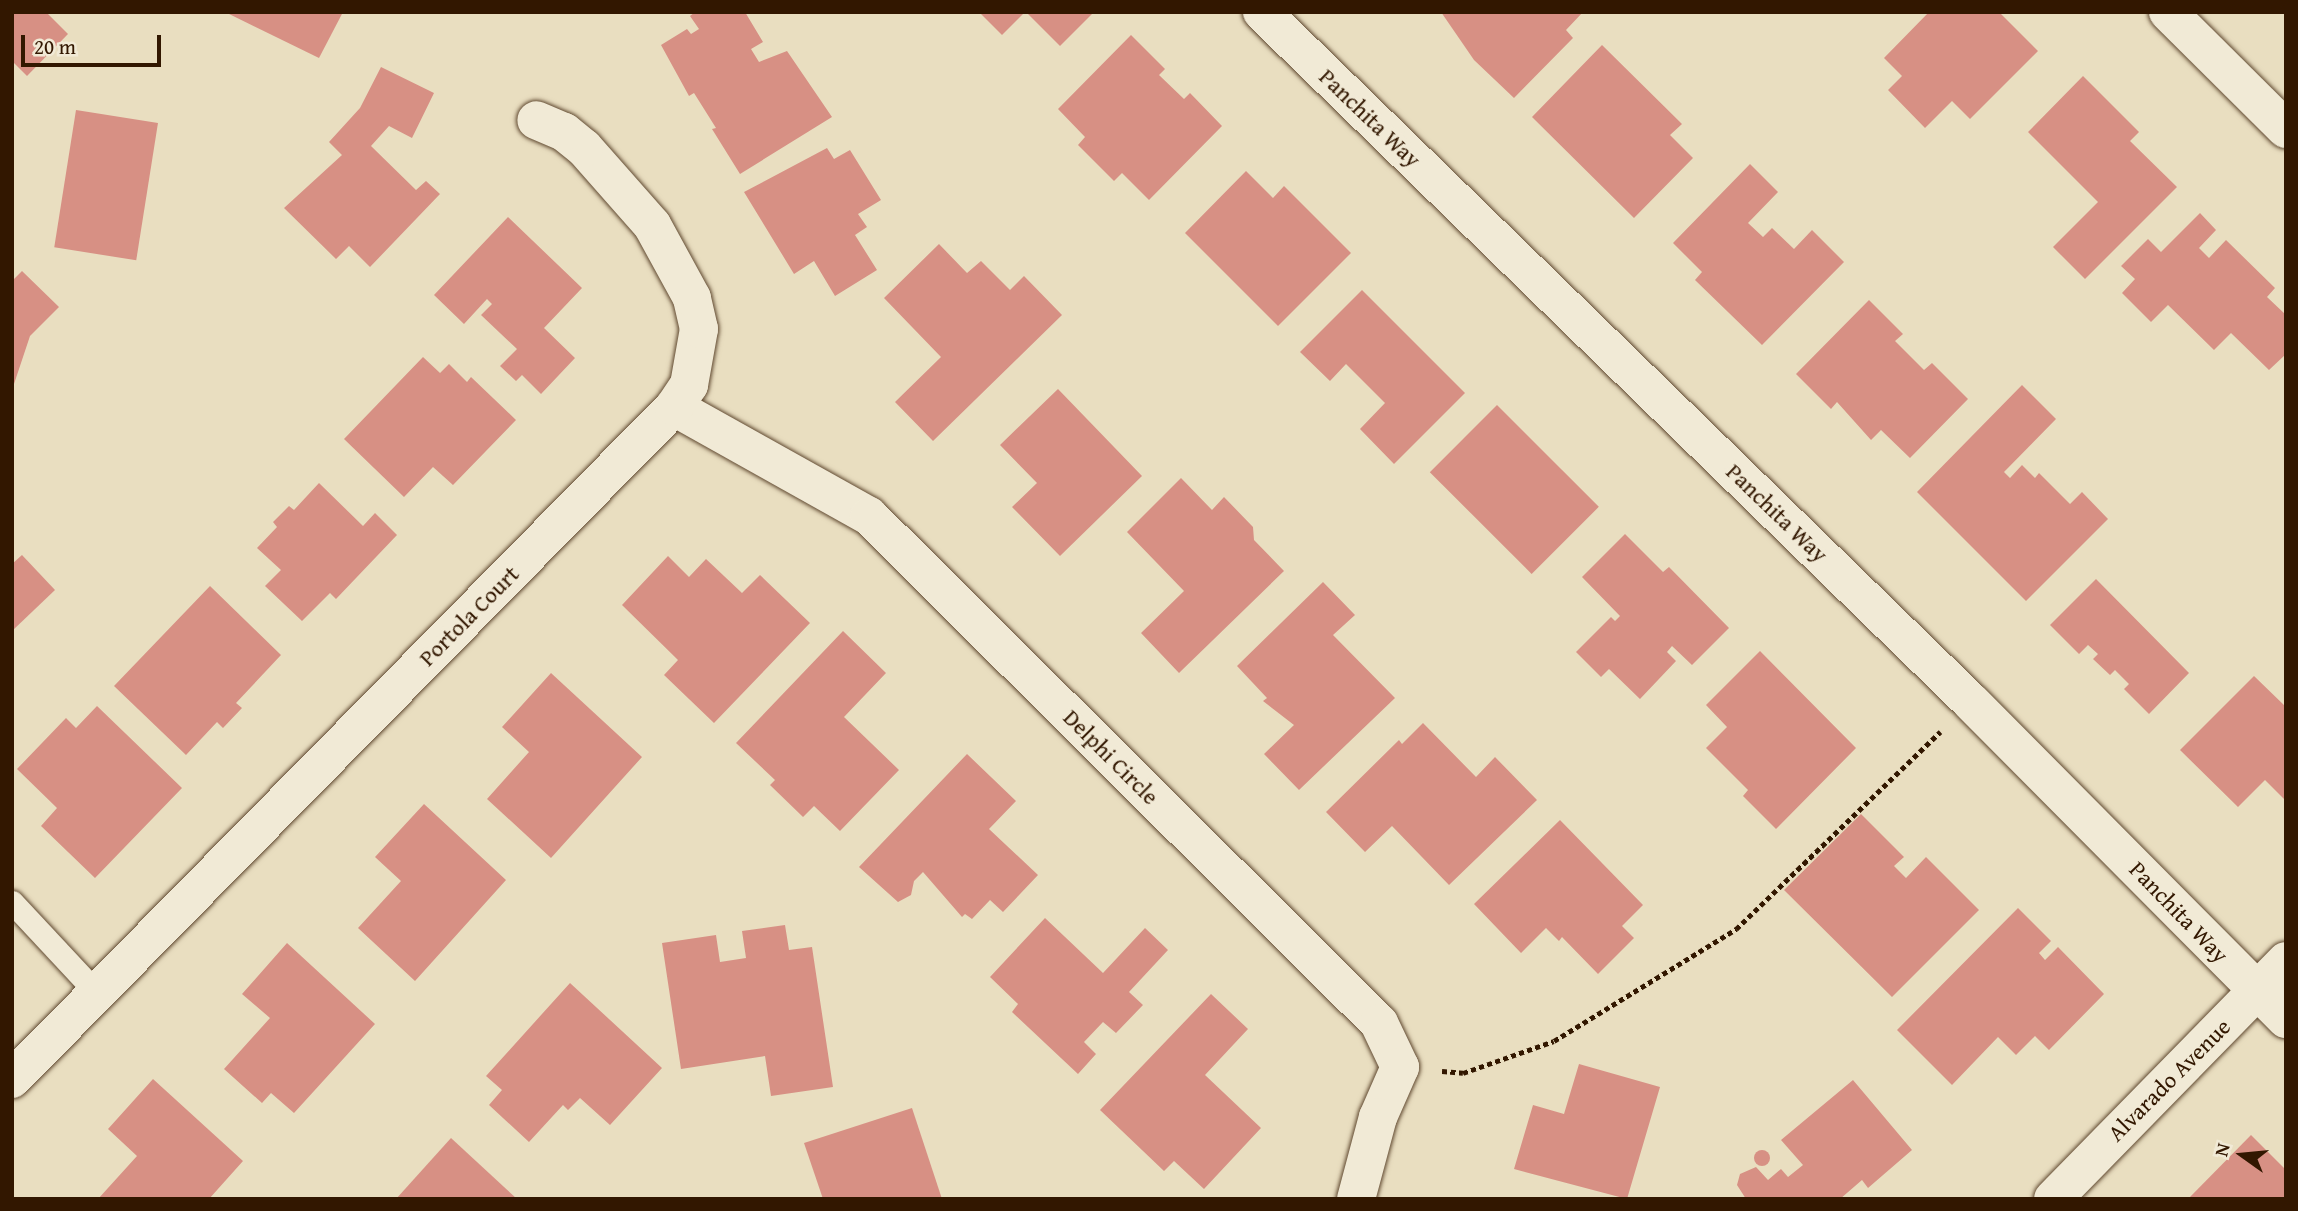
<!DOCTYPE html>
<html>
<head>
<meta charset="utf-8">
<style>
	body { margin:0 }
	#map { position:relative; width:2298px; height:1211px; overflow:hidden; background:#e9dec0; font-family:"Gentium Book Plus",serif }
	div>[style] { position:absolute }
	.building>* { inset:0; background:#d79084; transform-origin:0 0 }
	.round { border-radius:50% }
	.path>* { height:4.5px; margin-top:-2.25px; transform-origin:0; background:repeating-linear-gradient(90deg,#321700 0 5px,transparent 0 8.5px) }
	.roads { filter:drop-shadow(0 0 2px #604930) drop-shadow(0 0 2px #604930) }
	.lane>* { height:23px; margin:-11.5px; padding:0 11.5px; transform-origin:11.5px; border-radius:11.5px; background:#f1ead6 }
	.street>* { height:38px; margin:-19px; padding:0 19px; transform-origin:19px; border-radius:19px; background:#f1ead6 }
	span { translate:-50% -50%; white-space:nowrap; text-align:center; line-height:1.15; -webkit-text-stroke:7px #f1ead6; paint-order:stroke }
	.street-label { font-size:23px; color:#321700 }
	.frame { position:absolute; inset:0; border:14px solid #321700; pointer-events:none }
	.north { position:absolute; left:2207px; top:1120px; width:70px; height:70px; -webkit-text-stroke:5px #f1ead6; paint-order:stroke; rotate:285deg; font-size:19px; font-weight:700; line-height:28px; text-align:center; color:#321700 }
	.north::after { content:''; display:block; margin:auto; width:24px; height:32px; background:#321700; clip-path:polygon(50% 0,100% 100%,50% 72%,0 100%) }
	.scale { position:absolute; left:21px; top:35px; width:140px; height:32px; box-sizing:border-box; border:4px solid #321700; border-top:0; padding-left:9px; font-size:21px; line-height:24px; white-space:nowrap; color:#321700; -webkit-text-stroke:5px #f1ead6; paint-order:stroke }
</style>
</head>
<body>
<div id="map">
	<div class="building">
		<div style="clip-path:polygon(12px 12px,46px 12px,68px 34px,27px 76px,12px 61px)"></div>
		<div style="clip-path:polygon(225px 12px,343px 12px,319px 58px)"></div>
		<div style="clip-path:polygon(695px 12px,745px 12px,763px 42px,751px 49px,759px 62px,787px 51px,832px 117px,740px 174px,712px 129px,716px 128px,694px 93px,689px 96px,661px 45px,687px 29px,691px 34px,699px 29px,690px 16px)"></div>
		<div style="clip-path:polygon(979px 12px,1025px 12px,1002px 35px)"></div>
		<div style="clip-path:polygon(1026px 12px,1094px 12px,1060px 46px)"></div>
		<div style="clip-path:polygon(1441px 12px,1583px 12px,1566px 30px,1573px 38px,1514px 98px,1474px 60px)"></div>
		<div style="clip-path:polygon(1929px 12px,1999px 12px,2038px 51px,1970px 119px,1952px 101px,1925px 128px,1888px 90px,1902px 76px,1884px 58px)"></div>
		<div style="clip-path:polygon(1131px 35px,1165px 69px,1159px 75px,1184px 99px,1190px 93px,1222px 126px,1149px 200px,1122px 173px,1114px 181px,1078px 145px,1085px 137px,1058px 109px)"></div>
		<div style="clip-path:polygon(1602px 45px,1682px 124px,1670px 135px,1693px 158px,1634px 218px,1532px 117px)"></div>
		<div style="clip-path:polygon(381px 67px,434px 93px,412px 138px,389px 126px,371px 146px,416px 190px,426px 181px,440px 194px,370px 267px,349px 246px,336px 259px,284px 208px,342px 155px,329px 142px,360px 108px)"></div>
		<div style="clip-path:polygon(2083px 76px,2139px 132px,2130px 141px,2177px 187px,2085px 279px,2053px 247px,2098px 202px,2028px 132px)"></div>
		<div style="left:76px;top:110px;width:83px;height:139px;rotate:9deg"></div>
		<div style="clip-path:polygon(827px 148px,834px 159px,850px 150px,881px 200px,858px 214px,867px 227px,855px 235px,877px 270px,835px 296px,814px 261px,794px 274px,744px 192px)"></div>
		<div style="clip-path:polygon(1750px 164px,1778px 192px,1748px 223px,1763px 237px,1772px 228px,1794px 249px,1812px 230px,1844px 262px,1762px 345px,1695px 280px,1702px 272px,1673px 243px)"></div>
		<div style="clip-path:polygon(1246px 171px,1273px 198px,1284px 186px,1351px 253px,1278px 326px,1185px 233px)"></div>
		<div style="clip-path:polygon(2200px 213px,2216px 230px,2199px 248px,2209px 258px,2226px 240px,2275px 288px,2267px 297px,2286px 315px,2286px 354px,2269px 370px,2231px 333px,2214px 350px,2168px 305px,2151px 322px,2122px 293px,2135px 279px,2121px 266px,2148px 239px,2161px 252px)"></div>
		<div style="clip-path:polygon(508px 217px,582px 288px,544px 328px,575px 358px,541px 394px,522px 375px,516px 381px,500px 366px,517px 349px,481px 315px,492px 304px,487px 299px,464px 324px,434px 295px)"></div>
		<div style="clip-path:polygon(939px 244px,967px 273px,981px 261px,1010px 290px,1024px 276px,1062px 315px,933px 441px,895px 402px,941px 357px,884px 298px)"></div>
		<div style="clip-path:polygon(22px 271px,59px 307px,30px 336px,13px 387px,12px 281px)"></div>
		<div style="clip-path:polygon(1362px 290px,1465px 393px,1394px 464px,1360px 429px,1385px 403px,1346px 364px,1330px 381px,1300px 352px)"></div>
		<div style="clip-path:polygon(1869px 300px,1903px 334px,1895px 341px,1924px 370px,1932px 363px,1968px 399px,1910px 458px,1881px 430px,1871px 440px,1837px 402px,1831px 409px,1796px 374px)"></div>
		<div style="clip-path:polygon(423px 357px,440px 373px,449px 364px,467px 382px,471px 377px,516px 420px,453px 485px,433px 467px,404px 497px,344px 439px)"></div>
		<div style="clip-path:polygon(2022px 385px,2056px 419px,2004px 472px,2010px 478px,2022px 465px,2035px 478px,2039px 473px,2070px 504px,2082px 492px,2108px 519px,2026px 601px,1917px 492px)"></div>
		<div style="clip-path:polygon(1058px 389px,1142px 476px,1060px 556px,1012px 507px,1037px 483px,1000px 445px)"></div>
		<div style="left:1497px;top:405px;width:144px;height:95px;rotate:45deg"></div>
		<div style="clip-path:polygon(1181px 478px,1212px 510px,1224px 497px,1253px 527px,1254px 540px,1284px 571px,1179px 673px,1141px 633px,1184px 591px,1127px 532px)"></div>
		<div style="clip-path:polygon(319px 483px,363px 526px,375px 513px,397px 535px,336px 599px,330px 593px,302px 621px,265px 586px,281px 570px,257px 548px,277px 527px,273px 522px,289px 506px,294px 510px)"></div>
		<div style="clip-path:polygon(1625px 534px,1663px 572px,1669px 567px,1729px 628px,1692px 665px,1672px 646px,1667px 652px,1676px 661px,1640px 699px,1609px 669px,1601px 677px,1576px 652px,1611px 617px,1615px 621px,1620px 616px,1582px 577px)"></div>
		<div style="clip-path:polygon(22px 555px,55px 590px,12px 631px,12px 564px)"></div>
		<div style="clip-path:polygon(668px 556px,689px 577px,706px 559px,742px 593px,760px 575px,810px 623px,714px 723px,664px 675px,678px 660px,622px 605px)"></div>
		<div style="clip-path:polygon(2096px 579px,2189px 673px,2149px 714px,2124px 689px,2129px 684px,2115px 670px,2110px 675px,2093px 659px,2098px 654px,2088px 645px,2079px 654px,2050px 625px)"></div>
		<div style="clip-path:polygon(1323px 582px,1355px 615px,1333px 635px,1395px 698px,1299px 790px,1264px 754px,1294px 725px,1263px 701px,1267px 698px,1237px 666px)"></div>
		<div style="clip-path:polygon(210px 586px,281px 655px,236px 703px,242px 708px,223px 728px,217px 722px,186px 755px,114px 686px)"></div>
		<div style="clip-path:polygon(843px 631px,886px 673px,844px 717px,899px 770px,840px 831px,814px 806px,803px 817px,770px 785px,775px 780px,736px 743px)"></div>
		<div style="clip-path:polygon(1760px 651px,1856px 748px,1776px 829px,1743px 796px,1748px 790px,1706px 748px,1727px 727px,1706px 705px)"></div>
		<div style="clip-path:polygon(551px 673px,642px 757px,551px 858px,487px 799px,529px 752px,502px 727px)"></div>
		<div style="clip-path:polygon(2254px 676px,2286px 707px,2286px 801px,2265px 780px,2238px 807px,2180px 750px)"></div>
		<div style="clip-path:polygon(97px 706px,182px 788px,95px 878px,41px 826px,57px 808px,17px 769px,66px 718px,76px 728px)"></div>
		<div style="clip-path:polygon(1423px 723px,1476px 777px,1495px 757px,1537px 800px,1449px 885px,1392px 826px,1365px 852px,1326px 812px,1399px 740px,1402px 744px)"></div>
		<div style="clip-path:polygon(967px 754px,1016px 801px,989px 829px,1038px 875px,1003px 912px,990px 900px,972px 919px,965px 914px,962px 917px,923px 872px,914px 881px,911px 895px,898px 902px,859px 867px)"></div>
		<div style="clip-path:polygon(424px 804px,506px 880px,415px 981px,358px 928px,401px 881px,375px 857px)"></div>
		<div style="clip-path:polygon(1861px 814px,1904px 857px,1894px 866px,1906px 878px,1926px 857px,1979px 910px,1892px 997px,1784px 890px)"></div>
		<div style="clip-path:polygon(1560px 820px,1643px 905px,1622px 926px,1634px 938px,1598px 974px,1562px 937px,1559px 941px,1546px 928px,1521px 953px,1474px 904px)"></div>
		<div style="clip-path:polygon(2018px 908px,2051px 941px,2039px 953px,2045px 960px,2058px 947px,2104px 994px,2049px 1050px,2035px 1036px,2016px 1055px,1998px 1037px,1952px 1085px,1897px 1030px)"></div>
		<div style="clip-path:polygon(1045px 918px,1103px 973px,1145px 928px,1168px 950px,1129px 992px,1143px 1005px,1116px 1033px,1103px 1022px,1084px 1042px,1096px 1054px,1078px 1074px,1012px 1012px,1018px 1004px,990px 977px)"></div>
		<div style="clip-path:polygon(785px 925px,789px 950px,812px 947px,833px 1087px,771px 1096px,765px 1056px,681px 1069px,662px 943px,716px 935px,720px 962px,746px 958px,742px 931px)"></div>
		<div style="clip-path:polygon(287px 943px,375px 1024px,294px 1113px,271px 1093px,262px 1103px,224px 1069px,270px 1018px,242px 994px)"></div>
		<div style="clip-path:polygon(570px 983px,662px 1068px,610px 1125px,580px 1098px,568px 1110px,563px 1105px,529px 1142px,489px 1105px,502px 1090px,486px 1076px)"></div>
		<div style="clip-path:polygon(1211px 994px,1248px 1029px,1205px 1075px,1261px 1128px,1204px 1189px,1174px 1161px,1164px 1171px,1100px 1110px)"></div>
		<div style="clip-path:polygon(1579px 1064px,1660px 1087px,1627px 1199px,1514px 1169px,1533px 1105px,1564px 1114px)"></div>
		<div style="clip-path:polygon(153px 1079px,243px 1161px,209px 1199px,98px 1199px,137px 1156px,108px 1129px)"></div>
		<div style="clip-path:polygon(1853px 1080px,1912px 1150px,1868px 1188px,1862px 1180px,1840px 1199px,1746px 1199px,1737px 1185px,1740px 1174px,1756px 1167px,1768px 1180px,1781px 1169px,1788px 1177px,1803px 1165px,1781px 1140px)"></div>
		<div style="clip-path:polygon(912px 1108px,942px 1199px,823px 1199px,804px 1143px)"></div>
		<div style="clip-path:polygon(2251px 1135px,2286px 1170px,2286px 1199px,2188px 1199px)"></div>
		<div style="clip-path:polygon(451px 1138px,517px 1199px,396px 1199px)"></div>
		<div class="round" style="left:1754px;top:1150px;width:16px;height:16px"></div>
	</div>
	<div class="path">
		<div style="left:1442px;top:1071px;width:21px;rotate:5deg"></div>
		<div style="left:1463px;top:1073px;width:96px;rotate:-19.4deg"></div>
		<div style="left:1554px;top:1041px;width:214px;rotate:-31.6deg"></div>
		<div style="left:1736px;top:929px;width:284px;rotate:-44deg"></div>
	</div>
	<div class="roads">
		<div class="lane">
			<div style="left:12px;top:902px;width:125px;rotate:47deg"></div>
		</div>
		<div class="street">
			<div style="left:1262px;top:12px;width:989px;rotate:44.22deg"></div>
			<div style="left:1971px;top:702px;width:447px;rotate:45.2deg"></div>
			<div style="left:2168px;top:12px;width:166px;rotate:44.8deg"></div>
			<div style="left:674px;top:407px;width:223px;rotate:29.2deg"></div>
			<div style="left:869px;top:516px;width:719px;rotate:44.83deg"></div>
			<div style="left:1379px;top:1023px;width:49px;rotate:64.5deg"></div>
			<div style="left:1400px;top:1067px;width:55px;rotate:113.7deg"></div>
			<div style="left:1378px;top:1117px;width:85px;rotate:105deg"></div>
			<div style="left:12px;top:1079px;width:943px;rotate:-45.43deg"></div>
			<div style="left:674px;top:407px;width:27px;rotate:-56deg"></div>
			<div style="left:689px;top:385px;width:57px;rotate:-79.9deg"></div>
			<div style="left:699px;top:329px;width:32px;rotate:-103deg"></div>
			<div style="left:692px;top:298px;width:83px;rotate:-118.7deg"></div>
			<div style="left:652px;top:225px;width:103px;rotate:-131.4deg"></div>
			<div style="left:584px;top:148px;width:26px;rotate:-141deg"></div>
			<div style="left:564px;top:132px;width:30px;rotate:-157deg"></div>
			<div style="left:2053px;top:1199px;width:333px;rotate:-45.6deg"></div>
		</div>
	</div>
	<div class="street-label">
		<span style="left:1370px;top:118px;rotate:44deg">Panchita Way</span>
		<span style="left:1777px;top:513px;rotate:44deg">Panchita Way</span>
		<span style="left:469px;top:616px;rotate:-45deg">Portola Court</span>
		<span style="left:1111px;top:757px;rotate:45deg">Delphi Circle</span>
		<span style="left:2179px;top:912px;rotate:46deg">Panchita Way</span>
		<span style="left:2169px;top:1080px;rotate:-45deg">Alvarado Avenue</span>
	</div>
	<div class="frame"></div>
	<div class="north">N</div>
	<div class="scale">20 m</div>
</div>
</body>
</html>
